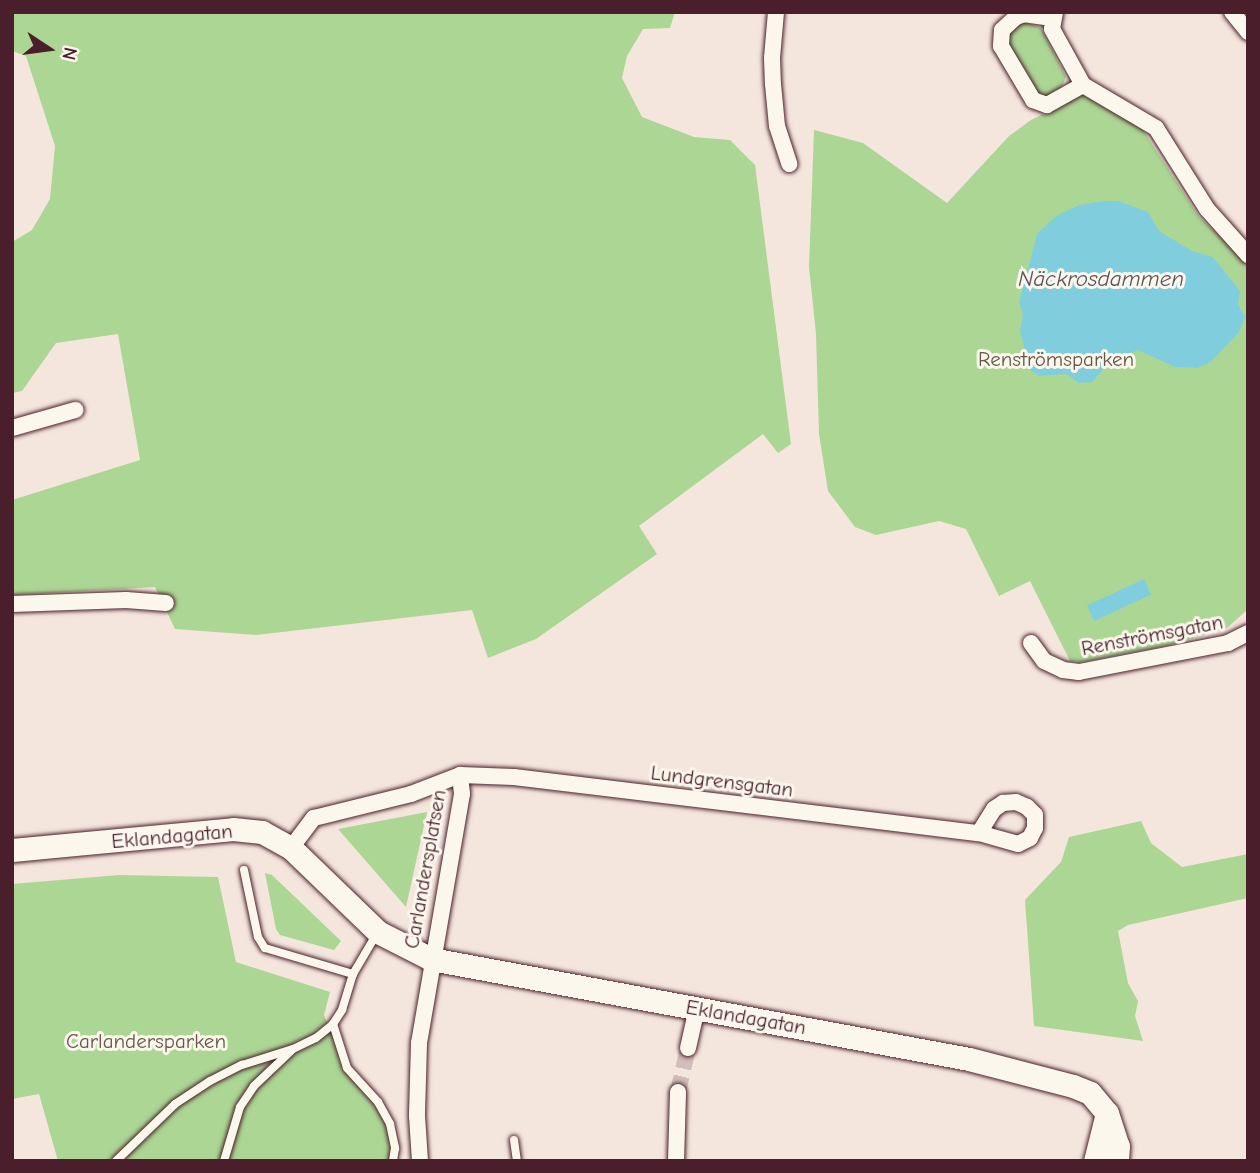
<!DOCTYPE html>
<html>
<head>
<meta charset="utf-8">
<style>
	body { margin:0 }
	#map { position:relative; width:1260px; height:1173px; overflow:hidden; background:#f5e6dd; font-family:"Comic Neue",sans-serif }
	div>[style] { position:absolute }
	.green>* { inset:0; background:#acd694 }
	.water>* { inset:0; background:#80cedd; transform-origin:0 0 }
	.street-tunnel>* { height:16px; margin-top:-8px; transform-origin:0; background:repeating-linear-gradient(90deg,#d3beb9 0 16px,transparent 0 24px) }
	.roads { filter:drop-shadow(0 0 2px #4a1f2b) drop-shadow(0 0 2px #4a1f2b) }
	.lane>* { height:8px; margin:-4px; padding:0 4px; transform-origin:4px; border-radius:4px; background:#fbf7ec }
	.street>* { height:16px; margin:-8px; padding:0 8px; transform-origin:8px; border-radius:8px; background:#fbf7ec }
	.secondary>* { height:23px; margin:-11.5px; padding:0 11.5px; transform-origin:11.5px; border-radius:11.5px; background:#fbf7ec }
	span { translate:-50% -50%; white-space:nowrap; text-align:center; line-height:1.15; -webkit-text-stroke:6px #fbf7ec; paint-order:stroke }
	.park-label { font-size:21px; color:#67564a }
	.street-label { font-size:21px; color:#4a1f2b }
	.water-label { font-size:23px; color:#5a5460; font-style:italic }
	.frame { position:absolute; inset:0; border:14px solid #4a1f2b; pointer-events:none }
	.north { position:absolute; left:14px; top:14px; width:70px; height:70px; -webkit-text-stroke:5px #fbf7ec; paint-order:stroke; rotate:103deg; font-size:19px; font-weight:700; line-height:28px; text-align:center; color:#4a1f2b }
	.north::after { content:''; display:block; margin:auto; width:24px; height:32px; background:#4a1f2b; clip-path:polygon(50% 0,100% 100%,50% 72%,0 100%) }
</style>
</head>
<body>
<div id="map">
	<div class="green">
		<div style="clip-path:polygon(12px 12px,675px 12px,670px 28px,643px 29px,627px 56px,622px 78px,642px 117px,694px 137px,730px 140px,755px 165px,791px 444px,778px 453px,763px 434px,639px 526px,657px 554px,536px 639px,488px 658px,472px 610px,256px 635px,175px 629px,155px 587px,12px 595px,12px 500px,140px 460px,118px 334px,56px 343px,22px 391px,12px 393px,12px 242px,32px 230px,50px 199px,55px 146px,26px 56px,12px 51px)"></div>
		<div style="clip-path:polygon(1026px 22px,1041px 28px,1066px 77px,1059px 92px,1046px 96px,1036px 94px,1010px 47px,1010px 33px,1018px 25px)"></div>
		<div style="clip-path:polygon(1085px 94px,1141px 127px,1199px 217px,1248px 262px,1248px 609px,1227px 628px,1169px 645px,1082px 662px,1070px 661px,1030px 581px,999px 596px,966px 529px,939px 521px,876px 535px,855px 527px,828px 491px,819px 434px,816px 334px,809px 267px,814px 130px,863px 143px,947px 203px,1009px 136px,1031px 120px)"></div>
		<div style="clip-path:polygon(427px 812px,406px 907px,338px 829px)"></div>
		<div style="clip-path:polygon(1141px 821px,1151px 843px,1182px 867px,1248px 854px,1248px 898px,1128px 925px,1118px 931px,1128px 983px,1138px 1001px,1135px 1016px,1143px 1041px,1034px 1026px,1025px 900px,1061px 862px,1069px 837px)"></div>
		<div style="clip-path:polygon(265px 873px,272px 875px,341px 941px,334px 950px,280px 935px,276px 929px)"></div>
		<div style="clip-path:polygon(119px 875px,218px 877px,236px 962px,330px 992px,324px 1015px,347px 1068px,390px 1124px,393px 1161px,58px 1161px,39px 1094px,12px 1099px,12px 884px)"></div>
	</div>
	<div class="water">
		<div style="clip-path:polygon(1104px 201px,1118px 201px,1148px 212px,1159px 231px,1192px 251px,1213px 257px,1240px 291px,1238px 304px,1245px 317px,1239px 332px,1211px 362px,1197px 368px,1175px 367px,1138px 350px,1117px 359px,1107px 353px,1102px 371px,1092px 382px,1079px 383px,1067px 374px,1039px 376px,1030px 370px,1020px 331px,1023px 314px,1019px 303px,1037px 234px,1056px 216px,1079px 205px)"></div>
		<div style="left:1144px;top:579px;width:17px;height:63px;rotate:65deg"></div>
	</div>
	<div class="street-tunnel">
		<div style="left:678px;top:1092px;width:45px;rotate:-77.2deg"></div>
	</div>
	<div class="roads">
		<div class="lane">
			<div style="left:244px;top:870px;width:68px;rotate:78.2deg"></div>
			<div style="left:258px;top:937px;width:13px;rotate:58deg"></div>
			<div style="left:265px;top:948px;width:92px;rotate:16.5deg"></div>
			<div style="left:353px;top:974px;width:45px;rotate:-59.5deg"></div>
			<div style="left:333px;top:1024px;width:46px;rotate:72.3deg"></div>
			<div style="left:347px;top:1068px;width:46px;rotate:47.6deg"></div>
			<div style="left:378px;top:1102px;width:25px;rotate:61deg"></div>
			<div style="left:390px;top:1124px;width:25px;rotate:78deg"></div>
			<div style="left:395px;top:1148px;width:13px;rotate:99deg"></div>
			<div style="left:514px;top:1140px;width:21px;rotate:82deg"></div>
			<div style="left:116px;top:1161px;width:82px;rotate:-44deg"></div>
			<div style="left:175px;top:1104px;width:42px;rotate:-33.3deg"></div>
			<div style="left:210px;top:1081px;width:36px;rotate:-27deg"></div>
			<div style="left:242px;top:1065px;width:53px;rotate:-17.4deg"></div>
			<div style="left:293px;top:1049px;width:25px;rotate:-26deg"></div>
			<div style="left:316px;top:1038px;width:22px;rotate:-39deg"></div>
			<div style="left:333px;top:1024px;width:17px;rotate:-57deg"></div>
			<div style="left:342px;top:1010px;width:38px;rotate:-73deg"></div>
			<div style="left:224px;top:1161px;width:56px;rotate:-73.5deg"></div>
			<div style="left:240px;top:1107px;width:25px;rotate:-56deg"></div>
			<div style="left:254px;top:1086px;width:51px;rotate:-43.4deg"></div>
		</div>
		<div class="street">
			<div style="left:776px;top:12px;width:46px;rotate:95deg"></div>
			<div style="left:772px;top:58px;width:26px;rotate:88deg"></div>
			<div style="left:773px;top:84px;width:42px;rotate:84.6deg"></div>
			<div style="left:777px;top:126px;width:40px;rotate:72deg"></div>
			<div style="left:1055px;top:12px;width:17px;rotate:100deg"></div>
			<div style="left:1052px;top:29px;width:64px;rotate:61deg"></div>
			<div style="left:1083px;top:85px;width:85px;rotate:30.5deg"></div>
			<div style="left:1156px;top:128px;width:96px;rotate:57.8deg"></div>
			<div style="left:1207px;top:209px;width:62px;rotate:48.3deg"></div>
			<div style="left:1232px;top:12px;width:26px;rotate:51deg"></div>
			<div style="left:1052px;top:18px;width:27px;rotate:-172deg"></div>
			<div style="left:1025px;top:14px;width:9px;rotate:162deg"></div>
			<div style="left:1016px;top:17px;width:19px;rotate:137deg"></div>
			<div style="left:1002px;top:30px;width:16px;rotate:94deg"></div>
			<div style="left:1001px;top:46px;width:63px;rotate:59.3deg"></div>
			<div style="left:1033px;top:100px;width:15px;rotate:20deg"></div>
			<div style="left:1047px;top:105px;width:41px;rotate:-29.1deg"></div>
			<div style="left:12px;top:428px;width:66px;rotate:-15.9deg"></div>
			<div style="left:12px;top:604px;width:114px;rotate:-2deg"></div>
			<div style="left:126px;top:600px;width:40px;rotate:4.3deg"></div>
			<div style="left:1031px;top:643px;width:22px;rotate:54deg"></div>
			<div style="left:1044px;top:661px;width:21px;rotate:25deg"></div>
			<div style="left:1063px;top:670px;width:16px;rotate:7deg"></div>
			<div style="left:1079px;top:672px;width:152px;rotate:-11deg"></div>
			<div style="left:1228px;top:643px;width:22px;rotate:-27deg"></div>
			<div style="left:460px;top:775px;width:54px;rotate:2.1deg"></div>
			<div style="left:514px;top:777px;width:468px;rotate:6.9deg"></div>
			<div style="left:979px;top:833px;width:28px;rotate:-58deg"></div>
			<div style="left:994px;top:809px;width:11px;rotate:-34deg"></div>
			<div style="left:1003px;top:803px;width:13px;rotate:-4deg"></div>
			<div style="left:1016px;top:802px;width:12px;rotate:24deg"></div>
			<div style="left:1027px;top:807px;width:11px;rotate:45deg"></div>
			<div style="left:1035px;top:815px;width:13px;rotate:90deg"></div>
			<div style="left:1035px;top:828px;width:11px;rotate:117deg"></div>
			<div style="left:1030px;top:838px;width:13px;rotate:153deg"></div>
			<div style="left:1018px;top:844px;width:41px;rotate:-164.2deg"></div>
			<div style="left:291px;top:848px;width:38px;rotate:-53deg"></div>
			<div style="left:314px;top:818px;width:100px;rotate:-13.9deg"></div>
			<div style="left:411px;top:794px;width:53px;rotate:-21.2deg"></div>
			<div style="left:460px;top:775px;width:19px;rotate:84deg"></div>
			<div style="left:462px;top:794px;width:253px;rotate:99.8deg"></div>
			<div style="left:419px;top:1043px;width:73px;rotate:91.6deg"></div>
			<div style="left:417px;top:1116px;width:45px;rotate:86.2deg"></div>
			<div style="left:688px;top:1048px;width:41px;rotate:-77.3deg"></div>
			<div style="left:676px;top:1161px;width:69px;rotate:-88.3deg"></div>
		</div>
		<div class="secondary">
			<div style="left:12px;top:850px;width:222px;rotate:-5.4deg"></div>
			<div style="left:233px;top:829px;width:29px;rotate:6deg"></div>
			<div style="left:262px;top:832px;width:33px;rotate:29deg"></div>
			<div style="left:291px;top:848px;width:121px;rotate:44deg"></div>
			<div style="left:378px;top:932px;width:59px;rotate:27deg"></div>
			<div style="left:431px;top:959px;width:547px;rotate:10.53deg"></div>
			<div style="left:969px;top:1059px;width:107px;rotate:14.6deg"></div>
			<div style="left:1073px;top:1086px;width:18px;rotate:22deg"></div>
			<div style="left:1090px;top:1093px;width:26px;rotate:50deg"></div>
			<div style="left:1107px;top:1113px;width:35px;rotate:72deg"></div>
			<div style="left:1118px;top:1146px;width:15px;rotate:94deg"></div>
			<div style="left:1095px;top:1161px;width:49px;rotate:-76deg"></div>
		</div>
	</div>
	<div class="park-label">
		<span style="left:1056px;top:359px">Renströmsparken</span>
		<span style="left:146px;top:1041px">Carlandersparken</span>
	</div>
	<div class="street-label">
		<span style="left:1152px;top:635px;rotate:-11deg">Renströmsgatan</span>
		<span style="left:722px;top:781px;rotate:7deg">Lundgrensgatan</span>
		<span style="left:172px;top:836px;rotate:-5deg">Eklandagatan</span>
		<span style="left:425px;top:869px;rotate:-80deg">Carlandersplatsen</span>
		<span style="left:746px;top:1017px;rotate:10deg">Eklandagatan</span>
	</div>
	<div class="water-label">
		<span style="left:1101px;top:279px">Näckrosdammen</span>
	</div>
	<div class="frame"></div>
	<div class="north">N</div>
</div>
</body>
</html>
